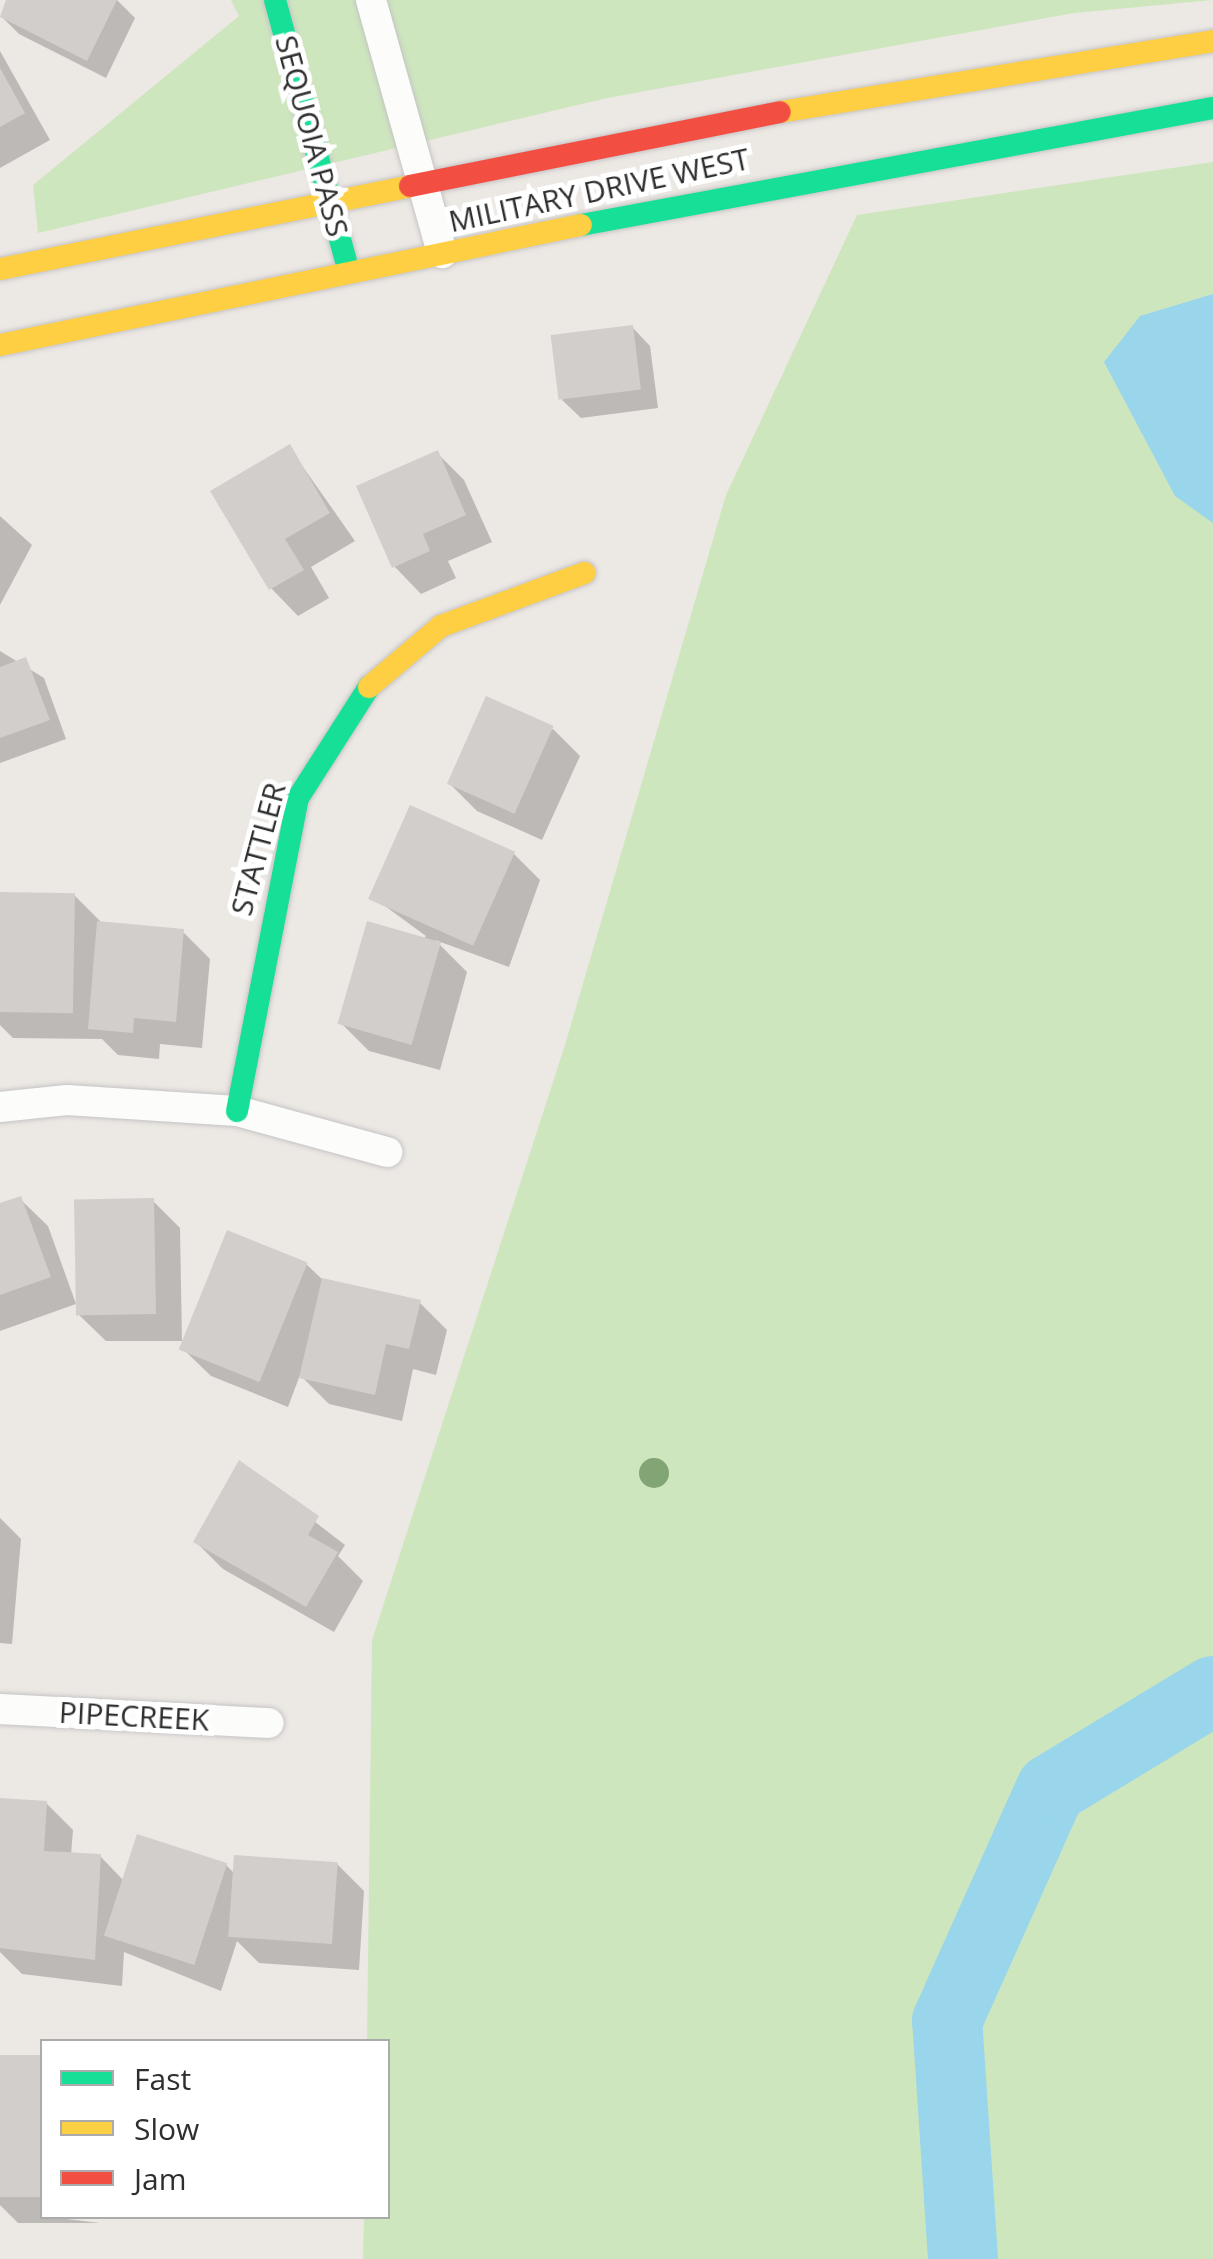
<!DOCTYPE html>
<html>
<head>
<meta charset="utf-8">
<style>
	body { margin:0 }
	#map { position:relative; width:1213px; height:2259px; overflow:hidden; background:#ece8e4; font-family:"Open Sans",sans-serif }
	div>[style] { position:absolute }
	.green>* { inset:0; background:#cee6be }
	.water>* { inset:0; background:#99d6ec }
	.shadow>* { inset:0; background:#0003 }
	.river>* { height:70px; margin:-35px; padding:0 35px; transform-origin:35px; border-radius:35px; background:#99d6ec }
	.building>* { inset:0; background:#d1cecb; transform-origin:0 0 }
	.roads { filter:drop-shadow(0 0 2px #c5c4c5) drop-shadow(0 0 2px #c5c4c5) }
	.street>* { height:30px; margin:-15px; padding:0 15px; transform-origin:15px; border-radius:15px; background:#fcfcfb }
	.fast>* { height:22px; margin:-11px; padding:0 11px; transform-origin:11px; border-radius:11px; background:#16e098 }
	.slow>* { height:22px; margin:-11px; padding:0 11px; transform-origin:11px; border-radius:11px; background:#ffcf43 }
	.jam>* { height:22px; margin:-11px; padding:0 11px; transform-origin:11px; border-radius:11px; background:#f24e42 }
	.trees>* { width:30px; height:30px; margin:-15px; border-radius:50%; background:#82a575 }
	span { translate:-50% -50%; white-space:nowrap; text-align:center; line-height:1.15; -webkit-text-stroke:10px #fff; paint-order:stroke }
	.street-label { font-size:30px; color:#2e2e2e }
	.legend { position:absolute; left:40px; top:2039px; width:350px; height:180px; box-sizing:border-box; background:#fff; border:2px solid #ababab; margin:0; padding:12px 18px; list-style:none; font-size:30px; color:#2e2e2e }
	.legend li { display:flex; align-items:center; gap:20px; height:50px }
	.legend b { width:50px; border:2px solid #ababab }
</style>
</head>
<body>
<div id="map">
	<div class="green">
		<div style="clip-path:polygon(231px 0,1213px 0,1074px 13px,607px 98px,38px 233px,33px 185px,239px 16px)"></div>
		<div style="clip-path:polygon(1213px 162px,1213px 2259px,363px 2259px,364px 2217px,388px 2216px,388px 2042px,367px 2041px,372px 1640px,565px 1045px,726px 495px,857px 215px)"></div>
	</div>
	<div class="water">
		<div style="clip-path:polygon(1213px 294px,1213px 523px,1175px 496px,1104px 362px,1140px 316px)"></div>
	</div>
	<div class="shadow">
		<div style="clip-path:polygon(9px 0,117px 0,135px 18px,106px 78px,19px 34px,1px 16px)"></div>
		<div style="clip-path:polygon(0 51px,50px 140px,0 168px)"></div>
		<div style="clip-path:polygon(632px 327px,650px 346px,658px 408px,581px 418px,562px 400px)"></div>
		<div style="clip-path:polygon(289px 447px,355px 541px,311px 567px,329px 598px,298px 616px,271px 588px)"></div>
		<div style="clip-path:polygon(437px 453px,464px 480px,492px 542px,448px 561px,456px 578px,421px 594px,394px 566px)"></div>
		<div style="clip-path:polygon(0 516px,32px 545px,0 605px)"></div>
		<div style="clip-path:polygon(0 651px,44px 678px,66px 739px,0 763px)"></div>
		<div style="clip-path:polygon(553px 729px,580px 756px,542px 840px,477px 811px,450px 784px)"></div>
		<div style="clip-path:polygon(513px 853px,540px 880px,509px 967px,435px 940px,467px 972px,440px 1070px,369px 1051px,341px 1023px,426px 936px,378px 901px)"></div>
		<div style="clip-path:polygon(0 895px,74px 895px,102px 923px,183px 932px,210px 959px,202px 1048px,160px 1044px,159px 1059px,118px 1055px,102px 1039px,13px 1038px,0 1025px)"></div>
		<div style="clip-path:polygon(20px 1199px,48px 1226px,76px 1304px,0 1331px,0 1206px)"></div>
		<div style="clip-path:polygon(153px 1201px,180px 1228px,182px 1341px,106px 1341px,78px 1314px)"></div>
		<div style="clip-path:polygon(306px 1264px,323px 1280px,419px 1302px,447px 1330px,436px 1375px,413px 1369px,402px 1421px,329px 1404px,300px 1375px,288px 1407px,211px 1376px,183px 1349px)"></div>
		<div style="clip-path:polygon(240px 1464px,345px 1545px,338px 1556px,363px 1581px,334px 1632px,223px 1569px,196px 1542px)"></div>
		<div style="clip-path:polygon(0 1518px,21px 1539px,12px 1644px,0 1643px)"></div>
		<div style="clip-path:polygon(46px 1803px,73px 1830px,71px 1855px,100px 1856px,124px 1881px,226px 1865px,236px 1875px,337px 1864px,364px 1891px,359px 1970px,259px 1963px,237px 1941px,221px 1991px,124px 1952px,122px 1986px,22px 1974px,0 1952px,0 1836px)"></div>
		<div style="clip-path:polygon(0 2058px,42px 2058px,42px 2216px,100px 2223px,18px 2223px,0 2205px)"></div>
	</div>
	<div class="river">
		<div style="left:963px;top:2259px;width:239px;rotate:-93.8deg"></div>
		<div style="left:947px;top:2021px;width:254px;rotate:-65.9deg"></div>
		<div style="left:1051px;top:1789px;width:189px;rotate:-31.2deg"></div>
	</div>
	<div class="building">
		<div style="clip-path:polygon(6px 0,117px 0,87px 61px,0 17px)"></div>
		<div style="clip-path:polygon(0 68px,25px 113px,0 127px)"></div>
		<div style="left:633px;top:325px;width:65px;height:83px;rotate:83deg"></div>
		<div style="clip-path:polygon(290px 444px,330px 513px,285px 539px,304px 570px,269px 590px,210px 491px)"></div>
		<div style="clip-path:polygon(438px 450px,466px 515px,423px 534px,430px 551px,392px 568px,356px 486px)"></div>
		<div style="clip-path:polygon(26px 657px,50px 720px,0 738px,0 667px)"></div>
		<div style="left:486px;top:696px;width:74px;height:96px;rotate:24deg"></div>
		<div style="left:410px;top:805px;width:115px;height:103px;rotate:24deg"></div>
		<div style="left:0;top:892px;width:75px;height:120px;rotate:1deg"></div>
		<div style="clip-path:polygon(97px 921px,184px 929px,176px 1022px,134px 1018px,133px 1033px,88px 1029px)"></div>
		<div style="left:367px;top:921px;width:77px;height:107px;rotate:16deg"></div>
		<div style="clip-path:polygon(21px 1196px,51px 1277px,0 1295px,0 1203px)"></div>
		<div style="left:154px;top:1198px;width:116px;height:80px;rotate:89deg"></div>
		<div style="left:227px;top:1230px;width:87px;height:129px;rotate:22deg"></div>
		<div style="clip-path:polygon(322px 1278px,421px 1300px,409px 1349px,386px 1344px,375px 1395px,299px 1378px)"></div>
		<div style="clip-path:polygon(239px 1460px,319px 1516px,308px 1535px,338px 1552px,306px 1607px,193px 1542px)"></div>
		<div style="clip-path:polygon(0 1798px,47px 1801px,44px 1851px,101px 1854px,95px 1960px,0 1948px)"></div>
		<div style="left:137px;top:1834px;width:95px;height:107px;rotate:18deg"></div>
		<div style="left:234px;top:1855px;width:104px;height:82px;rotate:4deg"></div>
		<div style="left:0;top:2055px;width:42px;height:142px"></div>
	</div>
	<div class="roads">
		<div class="street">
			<div style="left:371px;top:0;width:263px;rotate:74.3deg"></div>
			<div style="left:0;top:1107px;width:67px;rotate:-6deg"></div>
			<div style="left:67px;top:1100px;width:170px;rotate:3.7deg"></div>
			<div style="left:237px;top:1111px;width:156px;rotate:15.3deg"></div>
			<div style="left:0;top:1709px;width:269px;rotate:3deg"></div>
		</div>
		<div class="fast">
			<div style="left:275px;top:0;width:282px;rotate:74.8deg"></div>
			<div style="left:581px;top:225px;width:643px;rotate:-10.49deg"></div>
			<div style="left:237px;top:1111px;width:319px;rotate:-79deg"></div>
			<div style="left:298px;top:798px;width:132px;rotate:-57.4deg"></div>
		</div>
		<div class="slow">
			<div style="left:780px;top:112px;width:439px;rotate:-9.3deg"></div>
			<div style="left:0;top:269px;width:418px;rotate:-11.4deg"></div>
			<div style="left:0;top:345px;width:593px;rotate:-11.67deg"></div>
			<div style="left:369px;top:687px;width:94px;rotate:-40.3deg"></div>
			<div style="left:441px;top:626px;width:153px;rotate:-20.3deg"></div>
		</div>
		<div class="jam">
			<div style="left:410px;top:186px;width:377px;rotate:-11.3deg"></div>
		</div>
	</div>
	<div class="trees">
		<div style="left:654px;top:1473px"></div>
	</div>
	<div class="street-label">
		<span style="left:312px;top:136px;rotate:75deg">SEQUOIA PASS</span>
		<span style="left:599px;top:190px;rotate:-12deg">MILITARY DRIVE WEST</span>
		<span style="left:258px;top:849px;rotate:-75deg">STATTLER</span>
		<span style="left:134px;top:1716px;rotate:3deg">PIPECREEK</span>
	</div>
	<ul class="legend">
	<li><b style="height:12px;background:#16e098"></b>Fast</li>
	<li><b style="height:12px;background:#ffcf43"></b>Slow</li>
	<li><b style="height:12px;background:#f24e42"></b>Jam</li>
	</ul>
</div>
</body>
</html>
